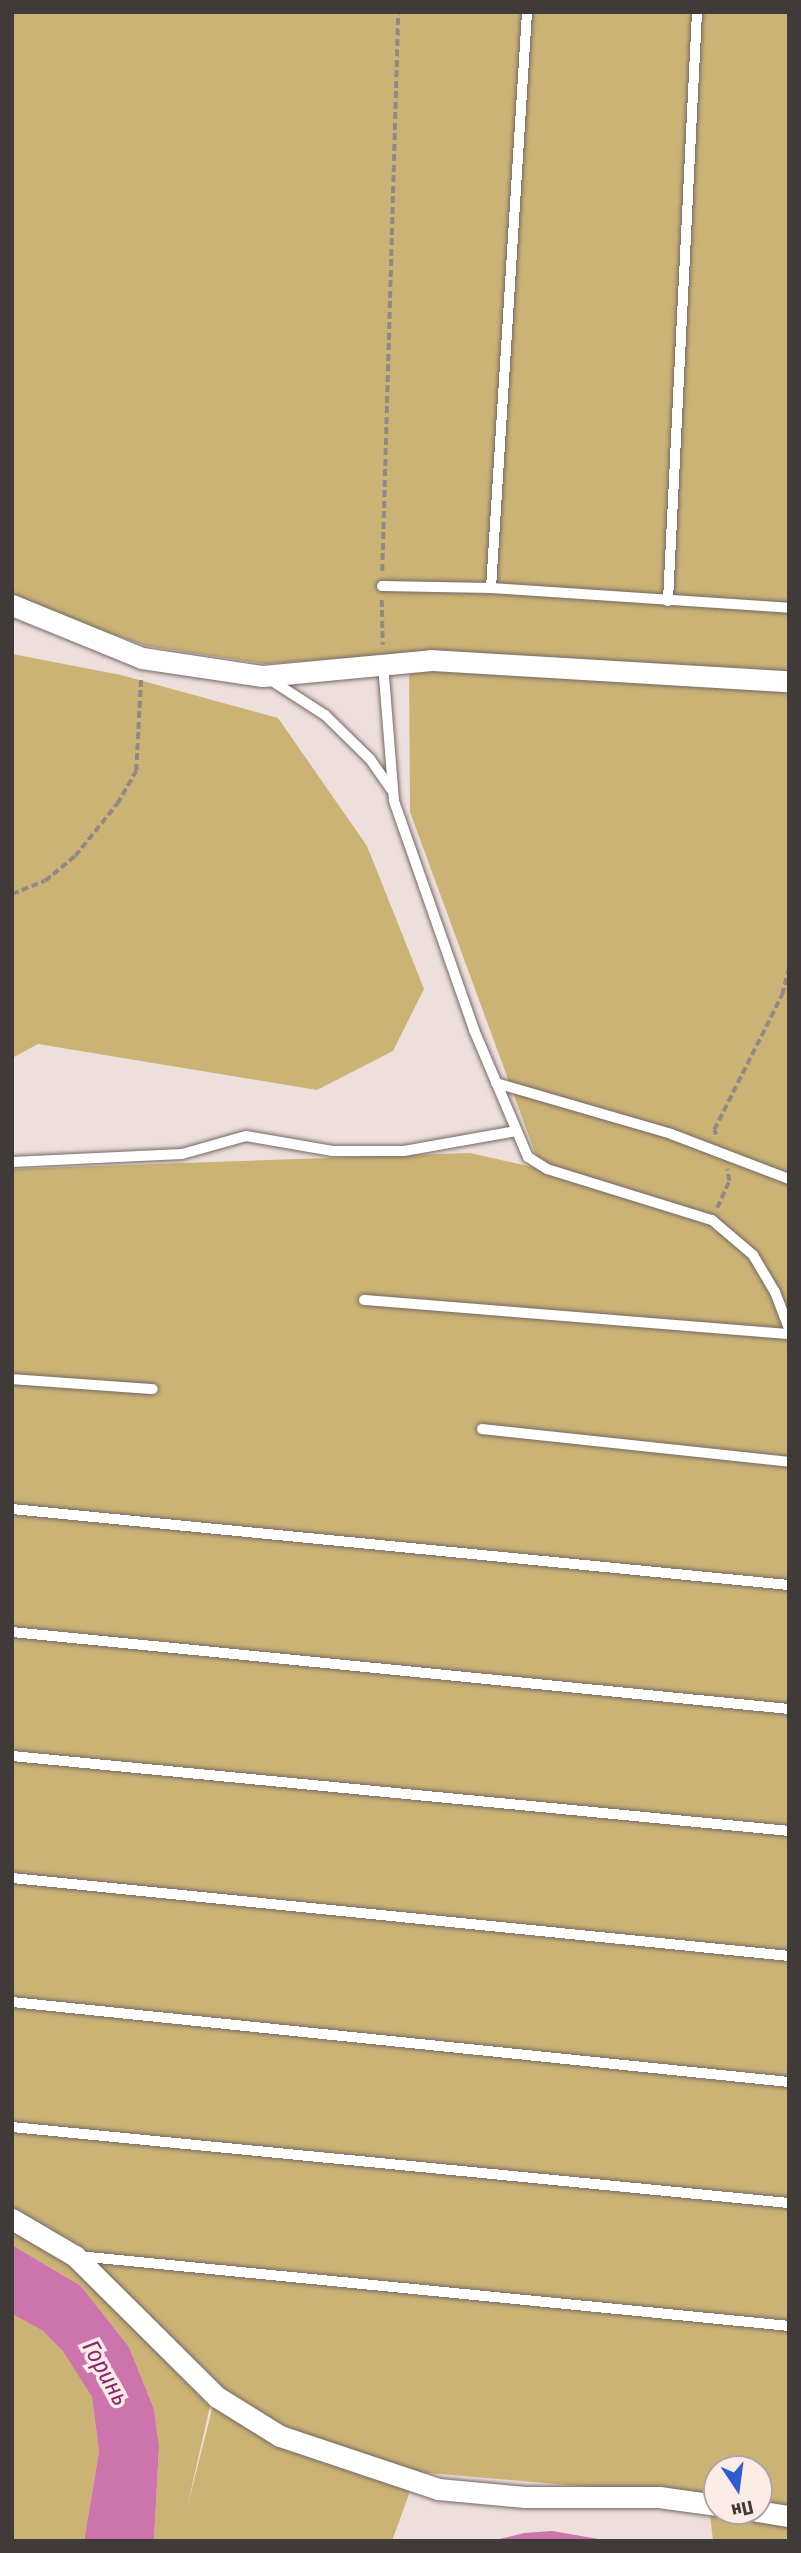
<!DOCTYPE html>
<html>
<head>
<meta charset="utf-8">
<style>
	body { margin:0 }
	#map { position:relative; width:801px; height:2553px; overflow:hidden; background:#eddfdb; font-family:"Fira Sans Condensed",sans-serif }
	div>[style] { position:absolute }
	.green>* { inset:0; background:#cbb375 }
	.water>* { inset:0; background:#cc74ab }
	.path>* { height:3.5px; margin-top:-1.75px; transform-origin:0; background:repeating-linear-gradient(90deg,#928986 0 7px,transparent 0 10.5px) }
	.roads { filter:drop-shadow(0 0 2px #746764) drop-shadow(0 0 2px #746764) }
	.lane>* { height:10px; margin:-5px; padding:0 5px; transform-origin:5px; border-radius:5px; background:#fff }
	.street>* { height:21px; margin:-10.5px; padding:0 10.5px; transform-origin:10.5px; border-radius:10.5px; background:#fff }
	span { translate:-50% -50%; white-space:nowrap; text-align:center; line-height:1.15; -webkit-text-stroke:7px #fbece8; paint-order:stroke }
	.water-label { font-size:24px; color:#8e266d; font-style:italic }
	.frame { position:absolute; inset:0; border:14px solid #403b39; pointer-events:none }
	.north { position:absolute; left:703px; top:2455px; width:70px; height:70px; box-sizing:border-box; background:#fbece8; border:2px solid #b0a5a2; border-radius:50%; rotate:167deg; font-size:19px; font-weight:700; line-height:28px; text-align:center; color:#403b39 }
	.north::after { content:''; display:block; margin:auto; width:24px; height:32px; background:#2e5ecd; clip-path:polygon(50% 0,100% 100%,50% 72%,0 100%) }
</style>
</head>
<body>
<div id="map">
	<div class="green">
		<div style="clip-path:polygon(evenodd,12px 12px,789px 12px,789px 2541px,713px 2541px,708px 2497px,417px 2472px,392px 2541px,154px 2541px,159px 2446px,154px 2409px,129px 2347px,81px 2286px,12px 2245px,12px 2229px,72px 2262px,210px 2406px,187px 2508px,217px 2390px,80px 2249px,12px 2208px,12px 1169px,470px 1153px,541px 1169px,410px 812px,409px 653px,266px 664px,146px 646px,12px 598px,12px 12px,717px 2469px,759px 2469px,759px 2511px,717px 2511px,717px 2469px)"></div>
		<div style="clip-path:polygon(12px 654px,121px 675px,278px 718px,367px 846px,424px 989px,393px 1051px,317px 1090px,38px 1044px,12px 1058px)"></div>
		<div style="clip-path:polygon(12px 2314px,43px 2331px,64px 2351px,92px 2397px,99px 2452px,84px 2541px,12px 2541px)"></div>
	</div>
	<div class="water">
		<div style="clip-path:polygon(12px 2245px,81px 2286px,129px 2347px,154px 2409px,159px 2446px,154px 2541px,84px 2541px,99px 2452px,92px 2397px,63px 2351px,43px 2331px,12px 2314px)"></div>
		<div style="clip-path:polygon(552px 2531px,610px 2541px,491px 2541px,524px 2533px)"></div>
	</div>
	<div class="path">
		<div style="left:382px;top:571px;width:559px;rotate:-88.36deg"></div>
		<div style="left:382px;top:600px;width:45px;rotate:88.7deg"></div>
		<div style="left:12px;top:894px;width:35px;rotate:-22deg"></div>
		<div style="left:45px;top:881px;width:39px;rotate:-40deg"></div>
		<div style="left:75px;top:856px;width:67px;rotate:-51.1deg"></div>
		<div style="left:117px;top:804px;width:38px;rotate:-60deg"></div>
		<div style="left:136px;top:771px;width:95px;rotate:-87deg"></div>
		<div style="left:716px;top:1135px;width:5px;rotate:-112deg"></div>
		<div style="left:714px;top:1130px;width:151px;rotate:-63.3deg"></div>
		<div style="left:782px;top:995px;width:30px;rotate:-76deg"></div>
		<div style="left:717px;top:1208px;width:30px;rotate:-66deg"></div>
		<div style="left:729px;top:1181px;width:12px;rotate:-99deg"></div>
	</div>
	<div class="roads">
		<div class="lane">
			<div style="left:382px;top:586px;width:109px;rotate:1.1deg"></div>
			<div style="left:491px;top:588px;width:299px;rotate:3.8deg"></div>
			<div style="left:491px;top:588px;width:577px;rotate:-86.42deg"></div>
			<div style="left:668px;top:601px;width:590px;rotate:-87.18deg"></div>
			<div style="left:383px;top:664px;width:137px;rotate:85.4deg"></div>
			<div style="left:394px;top:801px;width:243px;rotate:70.7deg"></div>
			<div style="left:474px;top:1030px;width:138px;rotate:67deg"></div>
			<div style="left:528px;top:1157px;width:22px;rotate:32deg"></div>
			<div style="left:547px;top:1169px;width:173px;rotate:17.2deg"></div>
			<div style="left:712px;top:1220px;width:54px;rotate:40.5deg"></div>
			<div style="left:753px;top:1255px;width:43px;rotate:59.3deg"></div>
			<div style="left:775px;top:1292px;width:39px;rotate:69deg"></div>
			<div style="left:269px;top:679px;width:67px;rotate:32.7deg"></div>
			<div style="left:325px;top:715px;width:63px;rotate:44.4deg"></div>
			<div style="left:370px;top:759px;width:37px;rotate:55deg"></div>
			<div style="left:496px;top:1083px;width:182px;rotate:16.2deg"></div>
			<div style="left:671px;top:1134px;width:126px;rotate:20.9deg"></div>
			<div style="left:12px;top:1162px;width:170px;rotate:-2.7deg"></div>
			<div style="left:182px;top:1154px;width:66px;rotate:-15.7deg"></div>
			<div style="left:246px;top:1136px;width:88px;rotate:9.8deg"></div>
			<div style="left:333px;top:1151px;width:71px"></div>
			<div style="left:404px;top:1151px;width:114px;rotate:-10.1deg"></div>
			<div style="left:364px;top:1300px;width:426px;rotate:4.6deg"></div>
			<div style="left:12px;top:1379px;width:141px;rotate:4.1deg"></div>
			<div style="left:482px;top:1429px;width:309px;rotate:6.1deg"></div>
			<div style="left:12px;top:1509px;width:781px;rotate:5.59deg"></div>
			<div style="left:12px;top:1632px;width:781px;rotate:5.66deg"></div>
			<div style="left:12px;top:1756px;width:781px;rotate:5.51deg"></div>
			<div style="left:12px;top:1878px;width:781px;rotate:5.73deg"></div>
			<div style="left:12px;top:2002px;width:781px;rotate:5.88deg"></div>
			<div style="left:12px;top:2127px;width:781px;rotate:5.59deg"></div>
			<div style="left:78px;top:2256px;width:714px;rotate:5.62deg"></div>
		</div>
		<div class="street">
			<div style="left:12px;top:605px;width:140px;rotate:22.2deg"></div>
			<div style="left:142px;top:658px;width:122px;rotate:8.5deg"></div>
			<div style="left:263px;top:676px;width:169px;rotate:-5.4deg"></div>
			<div style="left:431px;top:660px;width:359px;rotate:3.4deg"></div>
			<div style="left:12px;top:2219px;width:73px;rotate:30.4deg"></div>
			<div style="left:75px;top:2256px;width:200px;rotate:44.8deg"></div>
			<div style="left:217px;top:2397px;width:74px;rotate:31.8deg"></div>
			<div style="left:280px;top:2436px;width:167px;rotate:18.5deg"></div>
			<div style="left:438px;top:2489px;width:87px;rotate:5.3deg"></div>
			<div style="left:525px;top:2497px;width:134px"></div>
			<div style="left:659px;top:2497px;width:59px;rotate:7.9deg"></div>
			<div style="left:757px;top:2511px;width:32px;rotate:9deg"></div>
		</div>
	</div>
	<div class="water-label">
		<span style="left:105px;top:2373px;rotate:61deg">Горинь</span>
	</div>
	<div class="frame"></div>
	<div class="north">Пн</div>
</div>
</body>
</html>
